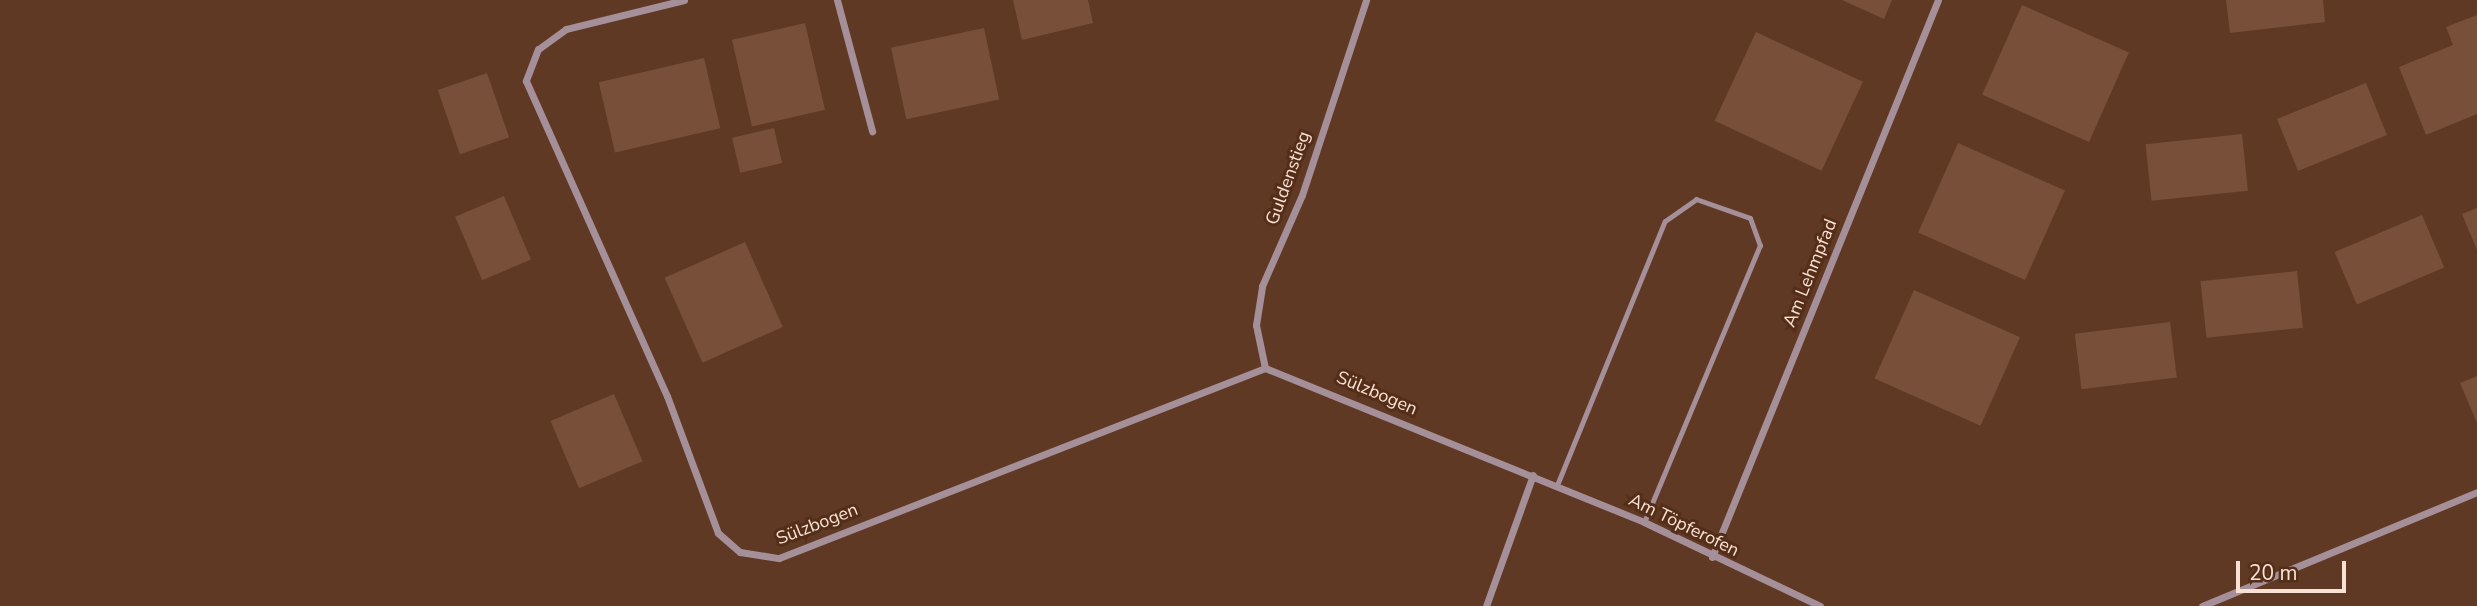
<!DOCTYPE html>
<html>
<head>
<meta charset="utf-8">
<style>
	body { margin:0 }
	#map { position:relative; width:2477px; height:606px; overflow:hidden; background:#5f3923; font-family:"Nunito Sans",sans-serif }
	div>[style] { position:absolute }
	.building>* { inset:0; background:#785039; transform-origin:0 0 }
	.service>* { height:5px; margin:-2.5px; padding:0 2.5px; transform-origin:2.5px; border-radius:2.5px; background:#a58f99 }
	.minor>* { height:7px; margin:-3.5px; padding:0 3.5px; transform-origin:3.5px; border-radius:3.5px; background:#a58f99 }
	span { translate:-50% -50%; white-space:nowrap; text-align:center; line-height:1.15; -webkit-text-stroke:6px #542e18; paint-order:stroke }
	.street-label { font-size:18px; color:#f9e1d4 }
	.scale { position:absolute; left:2236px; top:561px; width:110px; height:32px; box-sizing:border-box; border:4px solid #f9e1d4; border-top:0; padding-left:9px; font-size:21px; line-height:24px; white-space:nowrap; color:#f9e1d4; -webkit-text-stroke:5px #542e18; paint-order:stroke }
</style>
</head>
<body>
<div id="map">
	<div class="building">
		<div style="clip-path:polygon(1013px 0,1088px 0,1093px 23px,1022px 40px)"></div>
		<div style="clip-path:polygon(1842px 0,1892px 0,1884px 19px)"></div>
		<div style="clip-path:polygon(2226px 0,2323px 0,2325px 22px,2230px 33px)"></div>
		<div style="left:2022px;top:5px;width:117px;height:98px;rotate:24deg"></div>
		<div style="clip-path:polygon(2477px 15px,2477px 114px,2426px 135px,2399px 67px,2453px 45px,2446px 27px)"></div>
		<div style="left:805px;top:23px;width:89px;height:75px;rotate:77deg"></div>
		<div style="left:984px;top:28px;width:73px;height:95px;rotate:78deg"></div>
		<div style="left:1756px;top:32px;width:118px;height:98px;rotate:25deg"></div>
		<div style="left:704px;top:58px;width:72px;height:108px;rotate:77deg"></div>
		<div style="left:487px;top:73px;width:68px;height:52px;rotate:71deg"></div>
		<div style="left:2366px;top:83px;width:56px;height:96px;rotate:68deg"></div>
		<div style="left:774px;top:128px;width:36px;height:43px;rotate:77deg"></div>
		<div style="left:2242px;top:134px;width:57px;height:97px;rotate:84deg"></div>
		<div style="left:1958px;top:143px;width:117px;height:98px;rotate:24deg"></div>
		<div style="left:504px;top:196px;width:69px;height:53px;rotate:67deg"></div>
		<div style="clip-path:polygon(2477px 208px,2477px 250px,2462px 214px)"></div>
		<div style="left:2422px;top:215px;width:57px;height:95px;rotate:67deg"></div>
		<div style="left:745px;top:242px;width:93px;height:88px;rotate:66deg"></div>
		<div style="left:2297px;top:271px;width:57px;height:97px;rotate:84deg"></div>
		<div style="left:1914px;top:290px;width:116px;height:97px;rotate:24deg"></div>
		<div style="left:2170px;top:322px;width:56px;height:96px;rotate:83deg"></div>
		<div style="clip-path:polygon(2477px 376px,2477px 423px,2460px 383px)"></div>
		<div style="left:614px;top:394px;width:73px;height:69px;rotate:67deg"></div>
	</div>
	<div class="service">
		<div style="left:1557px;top:485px;width:285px;rotate:-67.8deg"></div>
		<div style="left:1665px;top:221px;width:38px;rotate:-35deg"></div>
		<div style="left:1696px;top:199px;width:57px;rotate:19.4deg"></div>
		<div style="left:1750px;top:218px;width:29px;rotate:70deg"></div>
		<div style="left:1760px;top:245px;width:300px;rotate:112.7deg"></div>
	</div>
	<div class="minor">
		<div style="left:684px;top:0;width:122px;rotate:166.2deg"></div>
		<div style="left:566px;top:29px;width:34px;rotate:144deg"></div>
		<div style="left:538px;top:49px;width:34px;rotate:111deg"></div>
		<div style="left:526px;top:81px;width:345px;rotate:65.9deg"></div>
		<div style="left:667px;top:396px;width:146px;rotate:69.6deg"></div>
		<div style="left:718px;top:533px;width:29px;rotate:41deg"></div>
		<div style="left:740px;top:552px;width:39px;rotate:9deg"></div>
		<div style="left:779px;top:558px;width:522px;rotate:-21.35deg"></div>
		<div style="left:1265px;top:368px;width:409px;rotate:22.1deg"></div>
		<div style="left:1644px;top:522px;width:195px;rotate:25.5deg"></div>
		<div style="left:837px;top:0;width:136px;rotate:75deg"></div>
		<div style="left:1265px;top:368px;width:44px;rotate:-101.8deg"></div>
		<div style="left:1256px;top:325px;width:39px;rotate:-81deg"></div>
		<div style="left:1262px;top:286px;width:99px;rotate:-66.3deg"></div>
		<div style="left:1302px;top:195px;width:205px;rotate:-71.8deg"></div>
		<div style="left:1712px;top:557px;width:601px;rotate:-67.92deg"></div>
		<div style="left:1486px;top:606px;width:139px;rotate:-70.3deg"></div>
		<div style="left:2202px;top:606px;width:298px;rotate:-22.5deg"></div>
	</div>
	<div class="street-label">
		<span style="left:1288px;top:178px;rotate:-70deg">Guldenstieg</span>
		<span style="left:1810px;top:273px;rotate:-68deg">Am Lehmpfad</span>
		<span style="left:1377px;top:393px;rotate:23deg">Sülzbogen</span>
		<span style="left:817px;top:524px;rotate:-21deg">Sülzbogen</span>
		<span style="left:1684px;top:525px;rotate:26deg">Am Töpferofen</span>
	</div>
	<div class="scale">20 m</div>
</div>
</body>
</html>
